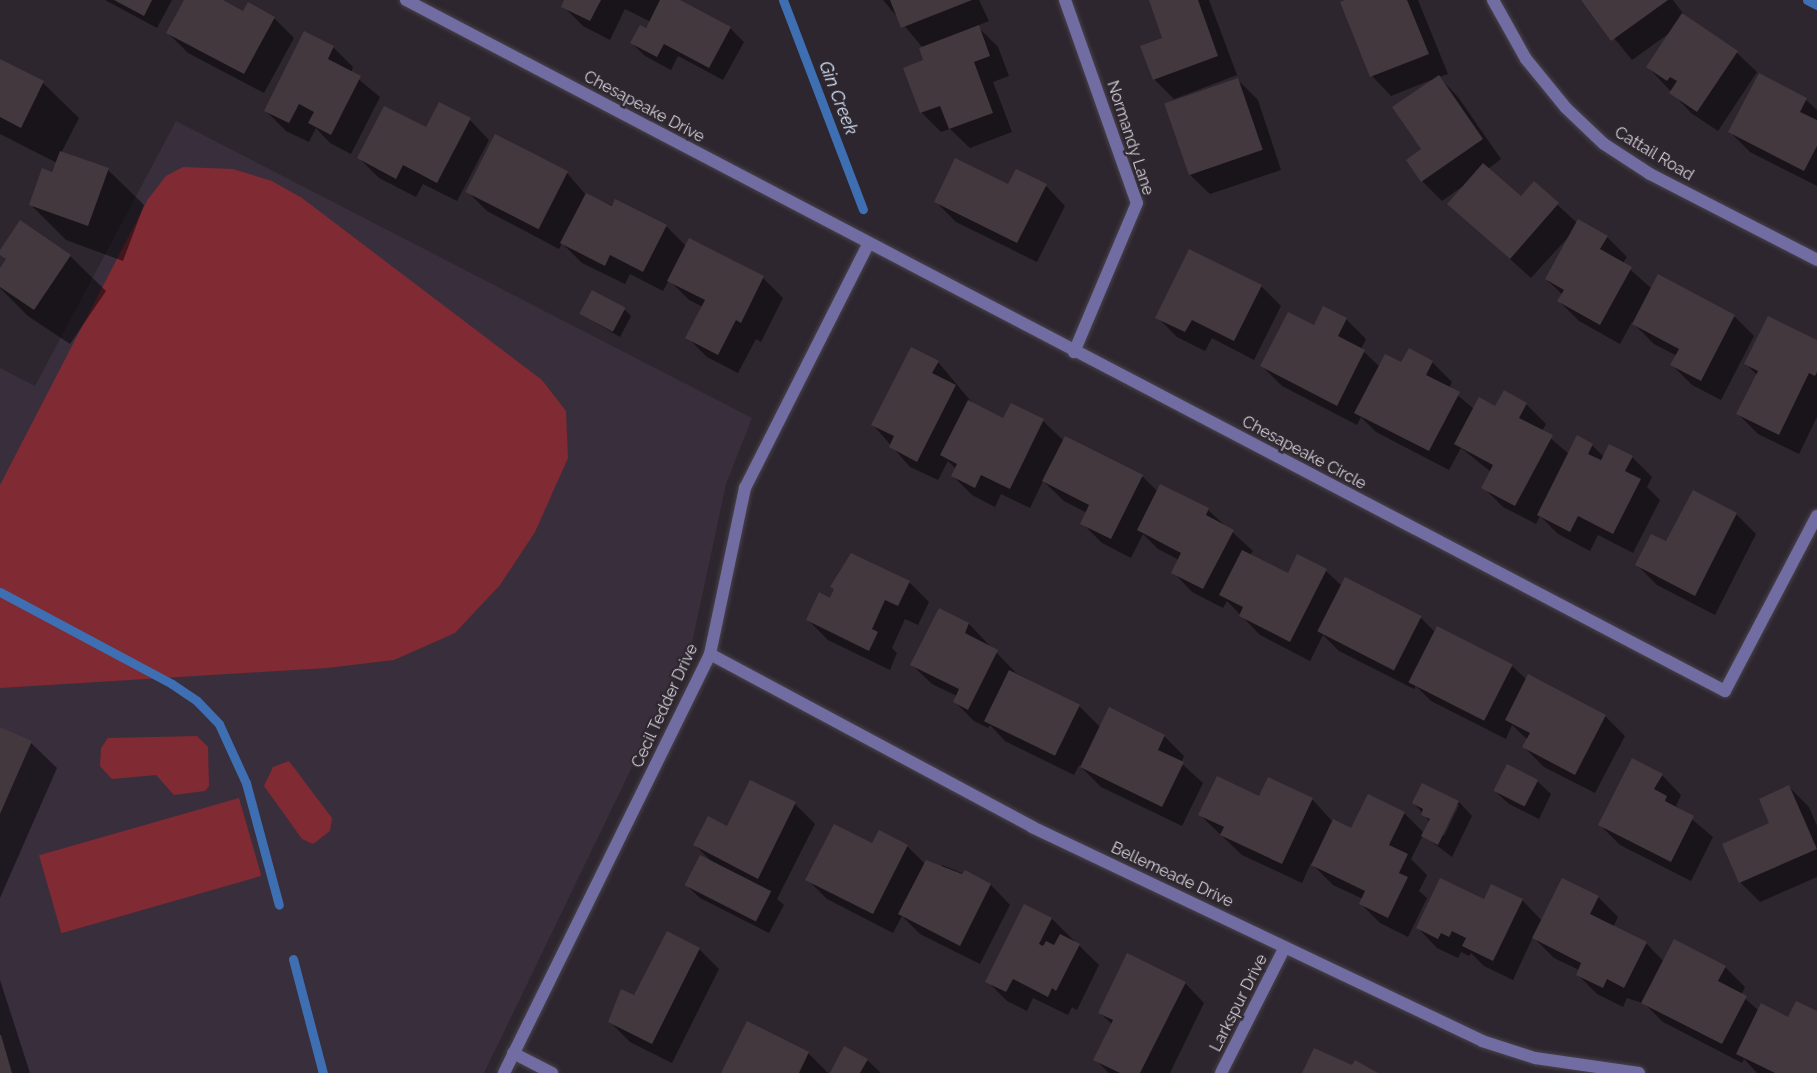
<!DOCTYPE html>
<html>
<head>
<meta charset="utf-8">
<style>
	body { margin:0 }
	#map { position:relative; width:1817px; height:1073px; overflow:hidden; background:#2d262f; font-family:Raleway,sans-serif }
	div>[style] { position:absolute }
	.built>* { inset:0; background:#392e3c }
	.green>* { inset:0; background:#802a34; transform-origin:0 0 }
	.shadow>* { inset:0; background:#0007 }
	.stream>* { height:9px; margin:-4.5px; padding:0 4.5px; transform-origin:4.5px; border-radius:4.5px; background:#3e6fb3 }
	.building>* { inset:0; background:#43383d; transform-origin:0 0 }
	.roads { filter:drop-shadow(0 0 2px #48424a) drop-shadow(0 0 2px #48424a) }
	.minor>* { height:12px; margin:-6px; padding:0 6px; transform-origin:6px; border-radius:6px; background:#716da2 }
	span { translate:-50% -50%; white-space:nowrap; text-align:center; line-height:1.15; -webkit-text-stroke:4.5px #2d262f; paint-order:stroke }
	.street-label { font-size:16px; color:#d7d2d8 }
	.water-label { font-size:18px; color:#d8e5f9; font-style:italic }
</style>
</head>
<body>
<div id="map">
	<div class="built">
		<div style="clip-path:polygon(176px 121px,752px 418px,726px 484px,692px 643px,484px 1073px,0 1073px,0 368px,35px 386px)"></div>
	</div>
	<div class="green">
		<div style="clip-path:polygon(183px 167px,233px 169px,272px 181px,302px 198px,542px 380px,566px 411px,568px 458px,535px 532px,500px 585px,455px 633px,394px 660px,327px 668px,0 688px,0 485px,148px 199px,166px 176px)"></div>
		<div style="clip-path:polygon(197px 736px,208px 747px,209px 786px,205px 791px,174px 795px,156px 775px,112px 779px,100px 766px,101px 748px,108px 738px)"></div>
		<div style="clip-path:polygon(289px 761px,332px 818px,330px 831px,313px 844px,302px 839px,264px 786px,273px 767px)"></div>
		<div style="left:239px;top:798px;width:81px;height:208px;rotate:74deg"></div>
	</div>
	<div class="shadow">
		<div style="clip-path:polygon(105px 0,172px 0,157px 28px)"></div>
		<div style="clip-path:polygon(185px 0,219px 0,244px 13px,274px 18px,294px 38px,264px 93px,188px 53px,168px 33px)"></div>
		<div style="clip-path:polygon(566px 0,677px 0,730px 28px,744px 42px,723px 80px,678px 56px,671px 70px,645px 56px,632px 43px,651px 22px,625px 9px,610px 40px,583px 26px,563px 6px)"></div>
		<div style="clip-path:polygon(883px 0,979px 0,989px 21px,977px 26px,998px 47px,1009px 76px,993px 82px,1012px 132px,970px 148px,950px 129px,941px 132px,921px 112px,923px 48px)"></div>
		<div style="clip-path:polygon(1150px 0,1209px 0,1237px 75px,1174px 99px,1154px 79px,1164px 38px)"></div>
		<div style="clip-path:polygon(1349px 0,1418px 0,1448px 74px,1439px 77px,1458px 97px,1501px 159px,1488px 169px,1521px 198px,1534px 183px,1577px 223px,1607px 237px,1627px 257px,1623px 263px,1652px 289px,1734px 316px,1754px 336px,1721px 400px,1692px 385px,1672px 365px,1677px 356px,1654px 344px,1632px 322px,1620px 344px,1579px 321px,1559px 301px,1563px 295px,1546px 279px,1572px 233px,1531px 278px,1449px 204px,1463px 186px,1442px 201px,1422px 181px,1431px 80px,1391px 96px,1372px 76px,1342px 3px)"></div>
		<div style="clip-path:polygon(1583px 0,1673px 0,1685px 16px,1737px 53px,1757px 72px,1718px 131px,1691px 113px,1648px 67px,1671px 32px,1632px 60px)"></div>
		<div style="clip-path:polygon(333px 47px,353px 67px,351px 73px,380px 97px,351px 154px,330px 143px,316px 128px,309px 142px,286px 131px,266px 111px)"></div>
		<div style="clip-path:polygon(0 61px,43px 83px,79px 118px,61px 153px,108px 170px,144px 205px,123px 261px,66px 240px,31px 205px,57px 163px,0 134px)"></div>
		<div style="clip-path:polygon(1759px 75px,1806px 100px,1817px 110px,1817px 186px,1750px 152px,1730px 132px)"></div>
		<div style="clip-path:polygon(1238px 80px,1258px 100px,1281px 170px,1210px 194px,1190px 175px,1166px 105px)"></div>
		<div style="clip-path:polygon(470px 120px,489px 140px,457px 201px,423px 184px,416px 197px,379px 178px,359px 158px,426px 129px)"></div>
		<div style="clip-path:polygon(496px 136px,567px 173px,586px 195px,666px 226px,686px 246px,690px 240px,763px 278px,783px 298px,761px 342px,756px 339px,738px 373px,707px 357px,687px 337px,703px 307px,689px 300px,669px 280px,663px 291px,630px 274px,625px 284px,582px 263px,562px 243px,559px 249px,487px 211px,467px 191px)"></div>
		<div style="clip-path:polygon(1008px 186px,1046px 186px,1065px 206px,1037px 262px,956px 222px,936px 202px)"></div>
		<div style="clip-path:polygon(20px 222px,70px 256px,106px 291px,70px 344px,28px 316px,0 288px,0 271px,7px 261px,0 252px)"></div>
		<div style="clip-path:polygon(1261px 286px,1281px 306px,1254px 360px,1212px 338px,1205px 351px,1177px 337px,1157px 317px)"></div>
		<div style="clip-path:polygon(625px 310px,631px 316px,620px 337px,581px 314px)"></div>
		<div style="clip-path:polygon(1346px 319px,1366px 339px,1361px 349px,1380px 367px,1402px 364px,1409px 350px,1432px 362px,1452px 382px,1449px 388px,1474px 409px,1526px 404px,1546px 424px,1542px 431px,1569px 454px,1592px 445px,1604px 457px,1610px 446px,1632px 457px,1652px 477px,1647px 487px,1660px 500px,1633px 553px,1598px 535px,1590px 551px,1558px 534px,1540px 516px,1536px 524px,1503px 507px,1483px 487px,1491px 472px,1461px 448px,1449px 470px,1376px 432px,1361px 417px,1357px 425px,1282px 386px,1262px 366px,1314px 327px)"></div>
		<div style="clip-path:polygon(1817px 342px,1817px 417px,1799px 454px,1758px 434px,1738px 414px,1757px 375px,1746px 364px)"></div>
		<div style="clip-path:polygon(938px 362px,974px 405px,1004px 420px,1011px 405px,1043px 421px,1064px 441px,1142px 476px,1158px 492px,1208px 510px,1253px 551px,1250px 555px,1288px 575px,1298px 556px,1326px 571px,1342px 586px,1421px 618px,1435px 632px,1437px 628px,1512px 666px,1527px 680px,1605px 716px,1625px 736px,1595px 793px,1544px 767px,1524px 747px,1528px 740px,1512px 725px,1506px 739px,1431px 701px,1416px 686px,1414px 689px,1339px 651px,1323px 635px,1310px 661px,1260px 635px,1227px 601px,1223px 608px,1192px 592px,1173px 572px,1179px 560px,1158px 549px,1143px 534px,1131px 558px,1102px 543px,1082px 523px,1087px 513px,1064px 501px,1043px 481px,1030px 508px,1001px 494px,995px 507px,972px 495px,952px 475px,956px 469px,948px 461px,938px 480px,910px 467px,873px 425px)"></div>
		<div style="clip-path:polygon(1693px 492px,1736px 514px,1756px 534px,1715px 615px,1657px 585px,1637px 565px,1666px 543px)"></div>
		<div style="clip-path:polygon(909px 582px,929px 602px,918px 625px,905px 619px,892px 648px,897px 653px,890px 670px,828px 640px,808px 620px,831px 600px,835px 590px,831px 587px)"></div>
		<div style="clip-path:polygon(939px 610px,969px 624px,1016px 673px,1079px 706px,1101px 728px,1164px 736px,1184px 756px,1181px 763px,1203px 783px,1182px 826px,1101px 787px,1079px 765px,1074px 775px,1005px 741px,990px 725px,988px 728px,974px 721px,954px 701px,957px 696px,932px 684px,912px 665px)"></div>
		<div style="clip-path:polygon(0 729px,31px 743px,57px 768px,0 898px)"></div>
		<div style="clip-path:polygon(1662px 775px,1681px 795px,1676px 806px,1713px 837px,1691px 881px,1620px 845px,1600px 825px)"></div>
		<div style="clip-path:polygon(1537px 781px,1551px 794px,1539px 819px,1509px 804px,1495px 791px)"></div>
		<div style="clip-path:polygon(751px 782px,795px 804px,815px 824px,777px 899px,784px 905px,769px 933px,700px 898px,686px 885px,711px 861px,695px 845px,728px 828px)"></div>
		<div style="clip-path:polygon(evenodd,1423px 785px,1459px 802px,1472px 816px,1452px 857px,1423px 835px,1411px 859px,1427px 875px,1419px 891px,1427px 898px,1408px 937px,1380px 923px,1361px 904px,1363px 899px,1333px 885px,1311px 863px,1302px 883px,1242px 855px,1200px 815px,1260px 798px,1312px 799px,1331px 820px,1352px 830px,1404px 813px,1424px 833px,1430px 822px,1414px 803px,1423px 785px,1456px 805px,1459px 805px,1444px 836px,1442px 834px,1456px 805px)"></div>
		<div style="clip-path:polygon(1789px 787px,1809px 807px,1817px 826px,1817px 877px,1760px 902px,1740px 882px)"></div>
		<div style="clip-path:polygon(879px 832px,907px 846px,925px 864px,940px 869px,942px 865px,991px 885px,1010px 905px,980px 964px,920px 934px,902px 916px,893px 933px,827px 899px,807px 879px,872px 845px)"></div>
		<div style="clip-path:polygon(1598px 897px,1618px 917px,1613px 927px,1646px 943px,1664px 962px,1725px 967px,1745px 987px,1741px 995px,1759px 1011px,1789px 1019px,1817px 1013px,1817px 1073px,1757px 1073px,1744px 1059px,1742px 1063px,1663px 1022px,1645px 1004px,1627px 998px,1623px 1007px,1597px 994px,1577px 974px,1579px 970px,1554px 958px,1533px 937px,1513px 980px,1484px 966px,1471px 953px,1469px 956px,1461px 952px,1458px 958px,1437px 948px,1418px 928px,1484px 901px,1522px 900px,1542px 921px)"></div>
		<div style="clip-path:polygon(1025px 906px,1052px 919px,1099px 965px,1077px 1010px,1072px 1007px,1068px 1015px,1033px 998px,1027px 1011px,1007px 1001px,987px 981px)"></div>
		<div style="clip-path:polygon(699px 949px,719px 969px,672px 1063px,630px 1042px,610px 1022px,635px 998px)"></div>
		<div style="clip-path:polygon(0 980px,30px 1073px,0 1073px)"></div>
		<div style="clip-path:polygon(1185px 983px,1204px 1003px,1170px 1073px,1109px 1073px,1095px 1059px,1113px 1025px,1099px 1012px)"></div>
		<div style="clip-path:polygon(808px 1053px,828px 1073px,723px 1073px)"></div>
		<div style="clip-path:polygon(867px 1060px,881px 1073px,832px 1073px)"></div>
	</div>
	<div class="stream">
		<div style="left:783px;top:0;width:224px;rotate:69.1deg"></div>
		<div style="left:1807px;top:0;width:11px;rotate:27deg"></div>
		<div style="left:0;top:592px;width:195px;rotate:28.1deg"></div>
		<div style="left:172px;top:684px;width:30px;rotate:34deg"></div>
		<div style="left:197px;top:701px;width:32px;rotate:46deg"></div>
		<div style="left:219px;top:724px;width:65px;rotate:65.4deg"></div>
		<div style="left:246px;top:783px;width:126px;rotate:74.9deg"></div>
		<div style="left:293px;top:959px;width:118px;rotate:75.3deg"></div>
	</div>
	<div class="building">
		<div style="clip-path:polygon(114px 0,152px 0,144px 16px)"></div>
		<div style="clip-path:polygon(184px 0,223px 0,243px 11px,248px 2px,275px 17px,244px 74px,166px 33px)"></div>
		<div style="clip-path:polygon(564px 0,601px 0,590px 21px,561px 7px)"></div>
		<div style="clip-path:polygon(660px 0,680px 0,731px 27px,709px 68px,664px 44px,657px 57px,630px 43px,640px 25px,646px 28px)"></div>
		<div style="clip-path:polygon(890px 0,972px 0,901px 28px)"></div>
		<div style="clip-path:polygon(1149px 0,1198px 0,1218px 56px,1153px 80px,1140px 46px,1162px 38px)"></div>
		<div style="clip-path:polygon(1345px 0,1407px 0,1429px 54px,1370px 77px,1340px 2px)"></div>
		<div style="clip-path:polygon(1581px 0,1668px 0,1611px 41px)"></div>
		<div style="clip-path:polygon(1682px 13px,1738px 51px,1697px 112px,1669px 93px,1677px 81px,1670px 77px,1667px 81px,1646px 67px)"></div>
		<div style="clip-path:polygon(979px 25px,990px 56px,974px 62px,993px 113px,949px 129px,940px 106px,920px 113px,903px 68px,923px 60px,919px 48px)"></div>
		<div style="clip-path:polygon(304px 31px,334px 46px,328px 59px,361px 76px,331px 135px,308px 123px,314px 112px,299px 104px,289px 123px,264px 111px)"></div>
		<div style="clip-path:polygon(0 59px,44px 81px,21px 128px,0 117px)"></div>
		<div style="clip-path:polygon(1759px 73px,1807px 98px,1800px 112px,1817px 120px,1817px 146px,1804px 171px,1728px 132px)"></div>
		<div style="clip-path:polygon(1439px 75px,1483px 139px,1421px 182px,1406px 160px,1421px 149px,1392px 107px)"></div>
		<div style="left:1238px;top:78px;width:76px;height:78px;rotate:71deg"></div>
		<div style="clip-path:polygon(439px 102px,471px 118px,437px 183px,403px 165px,396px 179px,357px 158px,384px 106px,426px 127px)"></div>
		<div style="left:495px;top:134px;width:82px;height:65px;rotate:27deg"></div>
		<div style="clip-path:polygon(60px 151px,109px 168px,88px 226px,29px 205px,42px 168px,52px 172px)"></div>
		<div style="clip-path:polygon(955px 158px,1008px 184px,1016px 169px,1047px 184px,1017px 243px,934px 202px)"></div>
		<div style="clip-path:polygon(1483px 163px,1521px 196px,1534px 181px,1559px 203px,1510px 259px,1447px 204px)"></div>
		<div style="clip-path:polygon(586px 193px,612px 206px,615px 199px,667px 225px,643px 272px,610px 255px,605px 266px,560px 243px)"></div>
		<div style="clip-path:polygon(1578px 219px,1608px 236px,1600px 249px,1632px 267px,1600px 325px,1557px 301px,1564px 290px,1545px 279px)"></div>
		<div style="clip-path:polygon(20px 220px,71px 255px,34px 310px,0 287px,0 268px,6px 259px,0 255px,0 250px)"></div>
		<div style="clip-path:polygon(689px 238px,764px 276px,741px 323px,736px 320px,718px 355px,685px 338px,705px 300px,667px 281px)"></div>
		<div style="clip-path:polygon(1189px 249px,1262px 285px,1234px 341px,1192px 320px,1185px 332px,1155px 318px)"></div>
		<div style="clip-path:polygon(1658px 274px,1735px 315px,1701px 381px,1670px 365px,1679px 349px,1632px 324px)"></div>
		<div style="left:592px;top:290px;width:38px;height:27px;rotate:28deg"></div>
		<div style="clip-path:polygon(1323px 306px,1347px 318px,1338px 336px,1365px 350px,1337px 406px,1260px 366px,1288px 312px,1314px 325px)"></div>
		<div style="clip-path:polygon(1768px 316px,1817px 340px,1817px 372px,1815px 376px,1809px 373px,1779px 435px,1736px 414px,1758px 371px,1744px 364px)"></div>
		<div style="clip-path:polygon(911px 347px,939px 361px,932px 373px,956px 385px,917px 462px,889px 447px,894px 436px,871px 425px)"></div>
		<div style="clip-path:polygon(1409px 348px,1433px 361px,1426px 375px,1460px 392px,1429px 451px,1354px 413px,1385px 354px,1401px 362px)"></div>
		<div style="clip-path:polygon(1504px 390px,1527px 403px,1519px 418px,1553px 435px,1515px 506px,1481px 488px,1493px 465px,1454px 444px,1479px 397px,1495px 406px)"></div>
		<div style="clip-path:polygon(968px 400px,1003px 418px,1011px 403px,1044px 419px,1010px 489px,981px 475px,975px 488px,951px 476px,957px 464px,940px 455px)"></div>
		<div style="clip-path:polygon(1577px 435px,1593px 444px,1588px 454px,1601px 460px,1609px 444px,1633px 456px,1625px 471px,1641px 479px,1613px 534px,1578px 516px,1570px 532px,1537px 515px)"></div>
		<div style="clip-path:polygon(1065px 436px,1143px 475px,1111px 539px,1080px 524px,1089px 505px,1042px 481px)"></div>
		<div style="clip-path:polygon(1160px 484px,1209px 508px,1206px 515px,1234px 530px,1203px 589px,1171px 573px,1181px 553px,1137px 530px)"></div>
		<div style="clip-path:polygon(1693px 490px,1737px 513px,1695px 596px,1635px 565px,1651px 534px,1666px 541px)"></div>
		<div style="clip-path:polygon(1242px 550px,1288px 573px,1297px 554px,1327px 569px,1290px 642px,1239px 616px,1243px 607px,1219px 595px)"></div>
		<div style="clip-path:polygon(851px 553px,910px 581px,898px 606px,885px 600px,872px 629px,878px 632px,869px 651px,806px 620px,819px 592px,830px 598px,834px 589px,830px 587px)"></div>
		<div style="left:1345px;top:577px;width:86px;height:61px;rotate:27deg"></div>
		<div style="clip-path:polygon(939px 608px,969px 623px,965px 633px,998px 650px,968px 710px,953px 702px,959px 689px,910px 665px)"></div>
		<div style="left:1437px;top:626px;width:85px;height:63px;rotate:27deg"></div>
		<div style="left:1009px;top:670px;width:79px;height:57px;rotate:26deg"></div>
		<div style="clip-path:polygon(1528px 674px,1606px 715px,1575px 775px,1522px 747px,1530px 733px,1505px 720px)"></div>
		<div style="clip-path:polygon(1109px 707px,1165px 735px,1158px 750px,1184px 762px,1162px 807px,1080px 767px)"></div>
		<div style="clip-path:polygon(0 727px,32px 741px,0 814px)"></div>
		<div style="clip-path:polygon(1632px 758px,1663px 774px,1654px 789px,1667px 796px,1665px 801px,1694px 816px,1671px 862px,1598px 825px)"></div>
		<div style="left:1507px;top:764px;width:35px;height:30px;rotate:27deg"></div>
		<div style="clip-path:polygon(1217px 776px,1259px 796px,1268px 777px,1313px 798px,1282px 864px,1220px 835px,1224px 827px,1198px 815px)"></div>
		<div style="clip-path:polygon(750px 780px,796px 802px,758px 879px,693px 845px,708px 816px,727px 826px)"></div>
		<div style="clip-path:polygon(1422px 783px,1459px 801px,1438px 845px,1421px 836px,1430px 819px,1421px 815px,1423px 809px,1412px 803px)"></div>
		<div style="clip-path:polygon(1789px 785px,1817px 849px,1739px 883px,1722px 844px,1769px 823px,1759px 799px)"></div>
		<div style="clip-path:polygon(1368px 794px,1405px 812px,1389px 845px,1408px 854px,1399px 873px,1408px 877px,1388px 918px,1359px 904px,1365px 891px,1311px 865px,1333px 819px,1351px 828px)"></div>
		<div style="clip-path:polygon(834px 824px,872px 843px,879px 830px,908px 845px,873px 914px,805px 880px)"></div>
		<div style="left:700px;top:855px;width:80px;height:34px;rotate:27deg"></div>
		<div style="clip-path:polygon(926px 860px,962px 874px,965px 870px,991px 884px,960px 946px,898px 914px)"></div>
		<div style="clip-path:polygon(1440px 878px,1484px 899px,1491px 884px,1523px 899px,1493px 961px,1462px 946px,1466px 938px,1452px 931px,1449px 937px,1441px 933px,1438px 939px,1416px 928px)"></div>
		<div style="clip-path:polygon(1562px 878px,1599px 896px,1590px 914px,1647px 942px,1624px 988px,1607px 979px,1603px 988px,1576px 975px,1581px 963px,1532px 938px)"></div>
		<div style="clip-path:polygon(1024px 904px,1052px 918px,1039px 944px,1043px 946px,1046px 941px,1054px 945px,1060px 934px,1080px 944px,1056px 991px,1052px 988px,1048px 997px,1013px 979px,1006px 992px,985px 982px)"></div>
		<div style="clip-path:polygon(667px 931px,700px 948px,652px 1044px,608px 1022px,621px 989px,634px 995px)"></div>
		<div style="clip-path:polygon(1674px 939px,1726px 966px,1718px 981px,1747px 996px,1722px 1044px,1641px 1003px)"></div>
		<div style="clip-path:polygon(1127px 953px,1186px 982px,1140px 1073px,1120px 1073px,1093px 1060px,1113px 1020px,1098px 1013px)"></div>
		<div style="clip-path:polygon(1796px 1001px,1817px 1011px,1817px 1073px,1775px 1073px,1736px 1054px,1761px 1003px,1788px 1017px)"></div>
		<div style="clip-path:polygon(747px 1021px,809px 1052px,799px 1073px,721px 1073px)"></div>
		<div style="clip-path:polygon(0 1035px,1px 1035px,12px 1073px,0 1073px)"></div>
		<div style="clip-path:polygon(844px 1046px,868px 1059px,860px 1073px,830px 1073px)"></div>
		<div style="clip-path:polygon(1314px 1048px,1352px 1065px,1355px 1060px,1378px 1073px,1302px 1073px)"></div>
	</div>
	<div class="roads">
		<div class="minor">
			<div style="left:406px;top:0;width:1489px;rotate:27.65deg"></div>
			<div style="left:1725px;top:691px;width:198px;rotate:-62.3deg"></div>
			<div style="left:1065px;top:0;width:215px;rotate:70.5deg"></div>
			<div style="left:1137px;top:203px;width:162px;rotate:112.9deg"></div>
			<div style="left:1493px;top:0;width:68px;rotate:60.8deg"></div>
			<div style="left:1526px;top:59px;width:63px;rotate:50.8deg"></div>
			<div style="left:1566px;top:108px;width:52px;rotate:43.5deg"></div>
			<div style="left:1604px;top:144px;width:55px;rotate:33.1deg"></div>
			<div style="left:1650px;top:174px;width:188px;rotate:27.2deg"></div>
			<div style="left:710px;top:654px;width:366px;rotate:28.2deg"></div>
			<div style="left:1032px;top:827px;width:498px;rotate:25.4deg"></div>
			<div style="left:1482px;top:1041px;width:56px;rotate:17.8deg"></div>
			<div style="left:1535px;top:1058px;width:105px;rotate:8.2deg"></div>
			<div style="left:513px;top:1053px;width:44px;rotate:27.1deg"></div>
			<div style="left:504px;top:1073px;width:467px;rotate:-63.8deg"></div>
			<div style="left:710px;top:654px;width:170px;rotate:-78.1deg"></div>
			<div style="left:745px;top:488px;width:273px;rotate:-63.2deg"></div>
			<div style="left:1221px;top:1073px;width:141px;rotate:-63.1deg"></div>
		</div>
	</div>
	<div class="street-label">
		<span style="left:644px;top:107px;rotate:28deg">Chesapeake Drive</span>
		<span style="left:1130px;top:138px;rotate:72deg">Normandy Lane</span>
		<span style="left:1654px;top:154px;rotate:31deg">Cattail Road</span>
		<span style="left:1304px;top:453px;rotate:28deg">Chesapeake Circle</span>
		<span style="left:665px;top:706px;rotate:-65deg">Cecil Tedder Drive</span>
		<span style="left:1172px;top:875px;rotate:25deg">Bellemeade Drive</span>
		<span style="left:1239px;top:1003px;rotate:-63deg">Larkspur Drive</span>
	</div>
	<div class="water-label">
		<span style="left:838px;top:98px;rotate:69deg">Gin Creek</span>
	</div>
</div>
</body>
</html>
